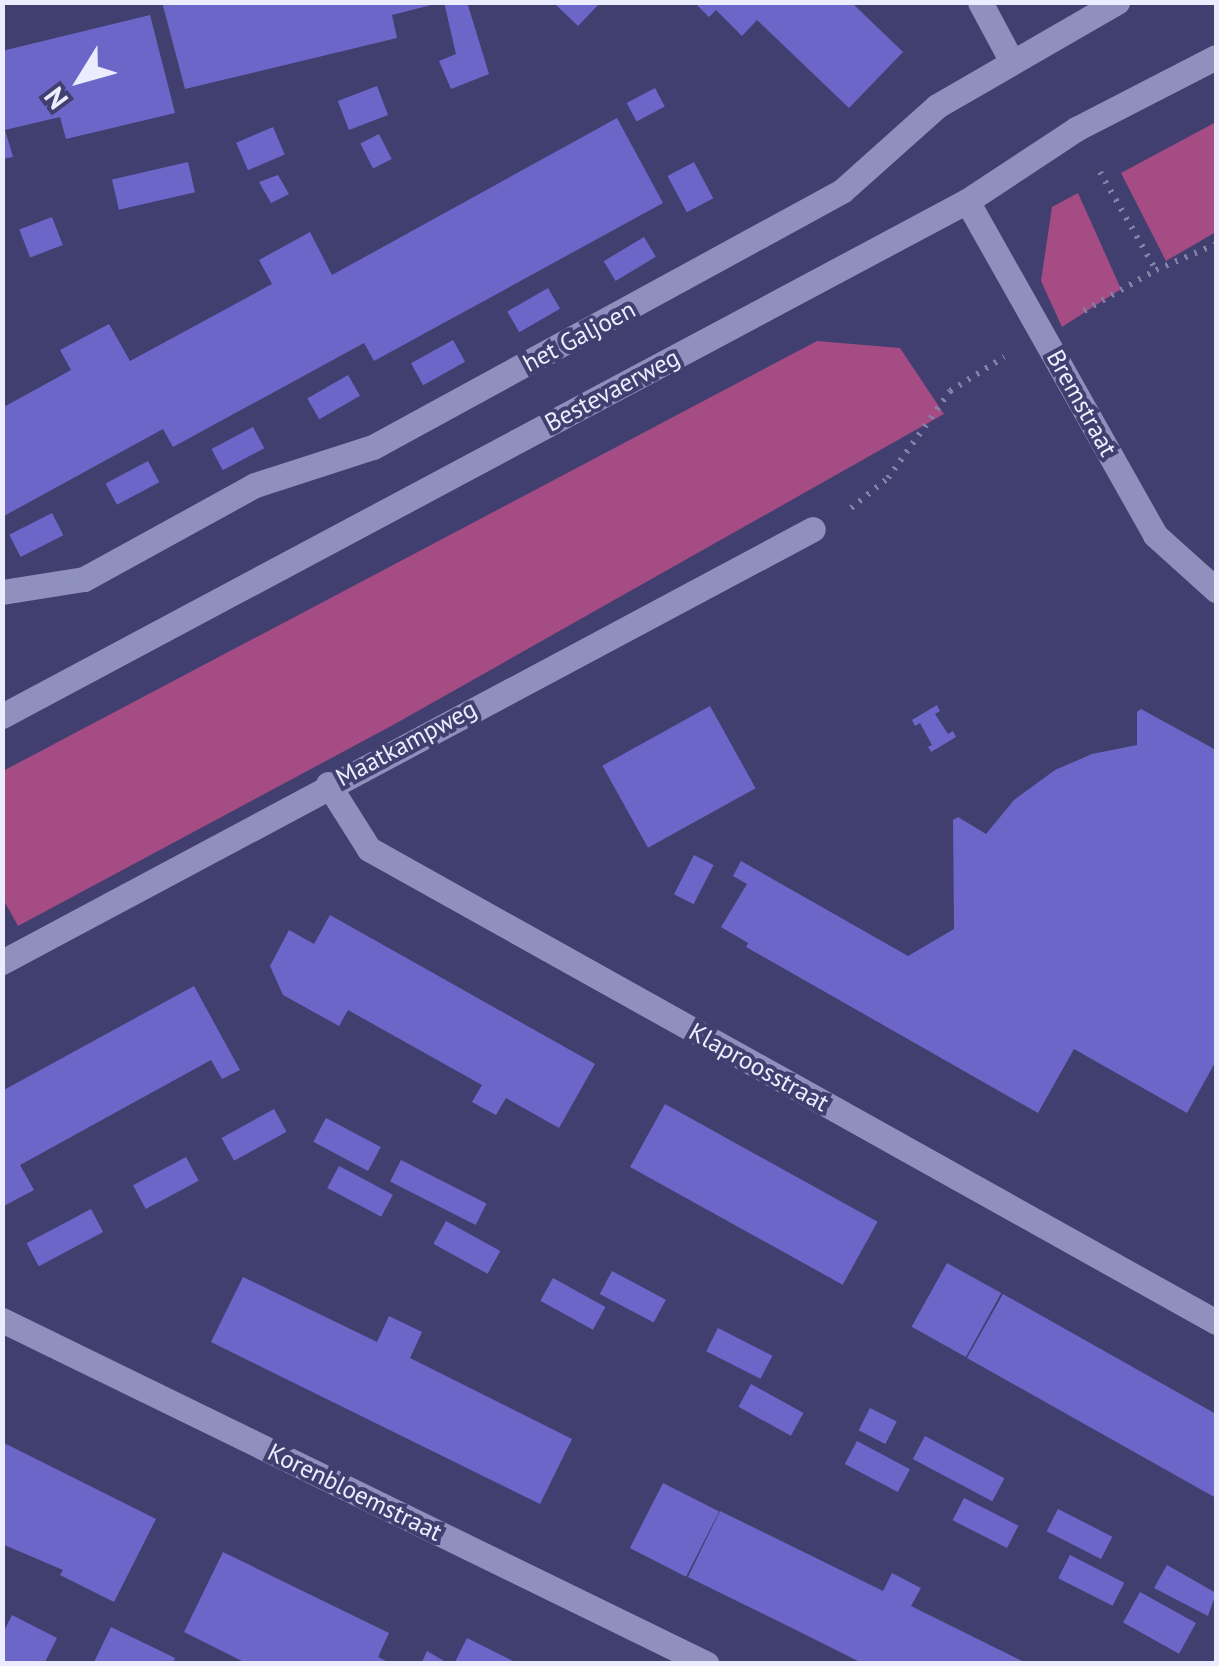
<!DOCTYPE html>
<html>
<head>
<meta charset="utf-8">
<style>
	body { margin:0 }
	#map { position:relative; width:1219px; height:1666px; overflow:hidden; background:#413f70; font-family:"PT Sans",sans-serif }
	div>[style] { position:absolute }
	.green>* { inset:0; background:#a44c83 }
	.building>* { inset:0; background:#6d66c9; transform-origin:0 0 }
	.path>* { height:6px; margin-top:-3px; transform-origin:0; background:repeating-linear-gradient(90deg,#8281a6 0 2.5px,transparent 0 10.5px) }
	.minor>* { height:25px; margin:-12.5px; padding:0 12.5px; transform-origin:12.5px; border-radius:12.5px; background:#8f90bd }
	span { translate:-50% -50%; white-space:nowrap; text-align:center; line-height:1.15; -webkit-text-stroke:8px #413f70; paint-order:stroke }
	.street-label { font-size:25px; color:#ebecfe }
	.frame { position:absolute; inset:0; border:5px solid #ebecfe; pointer-events:none }
	.north { position:absolute; left:30px; top:30px; width:100px; height:100px; -webkit-text-stroke:8px #413f70; paint-order:stroke; rotate:233deg; font-size:28px; font-weight:700; line-height:40px; text-align:center; color:#ebecfe }
	.north::after { content:''; display:block; margin:auto; width:35px; height:45px; background:#ebecfe; clip-path:polygon(50% 0,100% 100%,50% 72%,0 100%) }
</style>
</head>
<body>
<div id="map">
	<div class="green">
		<div style="clip-path:polygon(1216px 122px,1216px 232px,1166px 261px,1121px 173px)"></div>
		<div style="clip-path:polygon(1078px 193px,1121px 289px,1062px 327px,1041px 281px,1052px 207px)"></div>
		<div style="clip-path:polygon(817px 341px,900px 348px,944px 414px,393px 725px,18px 926px,3px 899px,3px 771px)"></div>
	</div>
	<div class="building">
		<div style="clip-path:polygon(162px 2px,435px 2px,435px 4px,392px 15px,397px 38px,185px 89px)"></div>
		<div style="clip-path:polygon(444px 2px,467px 2px,489px 74px,451px 89px,439px 61px,456px 54px)"></div>
		<div style="clip-path:polygon(553px 2px,597px 2px,599px 4px,578px 26px)"></div>
		<div style="clip-path:polygon(694px 2px,851px 2px,903px 52px,849px 108px,757px 20px,742px 36px,716px 10px,709px 17px)"></div>
		<div style="clip-path:polygon(150px 15px,175px 113px,66px 139px,60px 117px,5px 130px,13px 157px,2px 159px,2px 51px)"></div>
		<div style="left:377px;top:86px;width:31px;height:42px;rotate:69deg"></div>
		<div style="left:655px;top:88px;width:21px;height:32px;rotate:62deg"></div>
		<div style="clip-path:polygon(617px 118px,663px 203px,374px 361px,364px 343px,173px 447px,163px 429px,2px 517px,2px 408px,71px 370px,60px 350px,109px 324px,130px 361px,272px 284px,259px 260px,310px 232px,332px 275px)"></div>
		<div style="left:273px;top:127px;width:30px;height:40px;rotate:67deg"></div>
		<div style="left:379px;top:134px;width:28px;height:21px;rotate:63deg"></div>
		<div style="left:188px;top:162px;width:31px;height:78px;rotate:77deg"></div>
		<div style="left:694px;top:162px;width:41px;height:30px;rotate:62deg"></div>
		<div style="clip-path:polygon(278px 175px,289px 194px,271px 203px,259px 182px)"></div>
		<div style="left:52px;top:217px;width:30px;height:35px;rotate:69deg"></div>
		<div style="left:644px;top:237px;width:23px;height:47px;rotate:59deg"></div>
		<div style="left:548px;top:288px;width:24px;height:47px;rotate:60deg"></div>
		<div style="left:453px;top:340px;width:25px;height:48px;rotate:61deg"></div>
		<div style="left:348px;top:375px;width:24px;height:47px;rotate:60deg"></div>
		<div style="left:253px;top:427px;width:24px;height:47px;rotate:62deg"></div>
		<div style="left:148px;top:461px;width:24px;height:48px;rotate:62deg"></div>
		<div style="left:52px;top:513px;width:25px;height:48px;rotate:63deg"></div>
		<div style="clip-path:polygon(937px 705px,940px 711px,935px 714px,948px 734px,953px 731px,956px 737px,931px 752px,928px 747px,932px 745px,920px 723px,915px 726px,912px 720px)"></div>
		<div style="left:710px;top:706px;width:94px;height:123px;rotate:61deg"></div>
		<div style="clip-path:polygon(1141px 709px,1216px 750px,1216px 1061px,1187px 1113px,1074px 1049px,1038px 1113px,746px 947px,748px 943px,721px 927px,747px 884px,733px 876px,741px 861px,908px 956px,954px 929px,953px 820px,958px 817px,986px 834px,1014px 800px,1055px 770px,1092px 754px,1137px 745px,1137px 712px)"></div>
		<div style="left:694px;top:855px;width:22px;height:44px;rotate:27deg"></div>
		<div style="clip-path:polygon(330px 915px,595px 1064px,559px 1128px,506px 1098px,496px 1115px,472px 1102px,482px 1085px,348px 1010px,339px 1026px,283px 995px,270px 966px,289px 930px,314px 944px)"></div>
		<div style="clip-path:polygon(194px 986px,240px 1070px,222px 1079px,211px 1060px,20px 1165px,34px 1190px,2px 1207px,2px 1091px)"></div>
		<div style="left:665px;top:1104px;width:243px;height:72px;rotate:29deg"></div>
		<div style="left:274px;top:1109px;width:26px;height:60px;rotate:61deg"></div>
		<div style="left:326px;top:1118px;width:62px;height:27px;rotate:28deg"></div>
		<div style="left:186px;top:1157px;width:27px;height:60px;rotate:62deg"></div>
		<div style="left:401px;top:1160px;width:96px;height:24px;rotate:27deg"></div>
		<div style="left:339px;top:1166px;width:61px;height:25px;rotate:28deg"></div>
		<div style="left:91px;top:1209px;width:26px;height:73px;rotate:62deg"></div>
		<div style="left:446px;top:1221px;width:62px;height:26px;rotate:29deg"></div>
		<div style="left:947px;top:1263px;width:62px;height:73px;rotate:29deg"></div>
		<div style="left:612px;top:1271px;width:61px;height:26px;rotate:28deg"></div>
		<div style="clip-path:polygon(243px 1277px,377px 1342px,389px 1316px,422px 1332px,410px 1358px,572px 1439px,540px 1504px,211px 1342px)"></div>
		<div style="left:553px;top:1278px;width:60px;height:26px;rotate:29deg"></div>
		<div style="clip-path:polygon(1003px 1294px,1216px 1414px,1216px 1498px,967px 1358px)"></div>
		<div style="left:718px;top:1328px;width:61px;height:26px;rotate:27deg"></div>
		<div style="left:751px;top:1384px;width:60px;height:26px;rotate:29deg"></div>
		<div style="left:870px;top:1408px;width:30px;height:25px;rotate:27deg"></div>
		<div style="left:925px;top:1436px;width:90px;height:26px;rotate:28deg"></div>
		<div style="left:857px;top:1441px;width:60px;height:26px;rotate:28deg"></div>
		<div style="clip-path:polygon(2px 1442px,156px 1519px,114px 1602px,60px 1575px,63px 1570px,2px 1544px)"></div>
		<div style="left:663px;top:1483px;width:63px;height:73px;rotate:27deg"></div>
		<div style="left:964px;top:1498px;width:61px;height:25px;rotate:27deg"></div>
		<div style="left:1058px;top:1509px;width:61px;height:25px;rotate:27deg"></div>
		<div style="clip-path:polygon(720px 1511px,883px 1591px,892px 1573px,921px 1588px,911px 1606px,1028px 1664px,864px 1664px,796px 1630px,688px 1577px)"></div>
		<div style="clip-path:polygon(223px 1552px,389px 1633px,378px 1657px,392px 1664px,248px 1664px,184px 1632px)"></div>
		<div style="left:1070px;top:1555px;width:61px;height:26px;rotate:27deg"></div>
		<div style="clip-path:polygon(1167px 1565px,1216px 1593px,1208px 1616px,1154px 1588px)"></div>
		<div style="left:1140px;top:1592px;width:64px;height:35px;rotate:29deg"></div>
		<div style="clip-path:polygon(12px 1615px,57px 1638px,44px 1664px,2px 1664px,2px 1635px)"></div>
		<div style="clip-path:polygon(111px 1627px,175px 1658px,173px 1664px,93px 1664px)"></div>
		<div style="clip-path:polygon(467px 1638px,519px 1664px,454px 1664px)"></div>
		<div style="clip-path:polygon(427px 1651px,449px 1664px,421px 1664px)"></div>
	</div>
	<div class="path">
		<div style="left:1100px;top:172px;width:113px;rotate:60.3deg"></div>
		<div style="left:1084px;top:311px;width:83px;rotate:-29.7deg"></div>
		<div style="left:1156px;top:270px;width:65px;rotate:-23.4deg"></div>
		<div style="left:851px;top:508px;width:48px;rotate:-39deg"></div>
		<div style="left:888px;top:478px;width:107px;rotate:-54.5deg"></div>
		<div style="left:950px;top:391px;width:64px;rotate:-32.2deg"></div>
	</div>
	<div class="minor">
		<div style="left:980px;top:2px;width:66px;rotate:61.9deg"></div>
		<div style="left:967px;top:201px;width:383px;rotate:60.6deg"></div>
		<div style="left:1155px;top:535px;width:82px;rotate:42deg"></div>
		<div style="left:2px;top:592px;width:83px;rotate:-9deg"></div>
		<div style="left:84px;top:579px;width:195px;rotate:-28.8deg"></div>
		<div style="left:255px;top:485px;width:124px;rotate:-17.9deg"></div>
		<div style="left:373px;top:447px;width:534px;rotate:-28.63deg"></div>
		<div style="left:842px;top:191px;width:127px;rotate:-41.8deg"></div>
		<div style="left:937px;top:106px;width:208px;rotate:-30deg"></div>
		<div style="left:2px;top:716px;width:1094px;rotate:-28.09deg"></div>
		<div style="left:967px;top:201px;width:131px;rotate:-33.4deg"></div>
		<div style="left:1076px;top:129px;width:157px;rotate:-27.2deg"></div>
		<div style="left:328px;top:784px;width:77px;rotate:57.8deg"></div>
		<div style="left:369px;top:849px;width:970px;rotate:29.18deg"></div>
		<div style="left:2px;top:962px;width:919px;rotate:-28.1deg"></div>
		<div style="left:2px;top:1320px;width:784px;rotate:26.01deg"></div>
	</div>
	<div class="street-label">
		<span style="left:579px;top:336px;rotate:-28deg">het Galjoen</span>
		<span style="left:612px;top:390px;rotate:-28deg">Bestevaerweg</span>
		<span style="left:1082px;top:403px;rotate:61deg">Bremstraat</span>
		<span style="left:406px;top:743px;rotate:-28deg">Maatkampweg</span>
		<span style="left:759px;top:1067px;rotate:29deg">Klaproosstraat</span>
		<span style="left:355px;top:1492px;rotate:26deg">Korenbloemstraat</span>
	</div>
	<div class="frame"></div>
	<div class="north">N</div>
</div>
</body>
</html>
